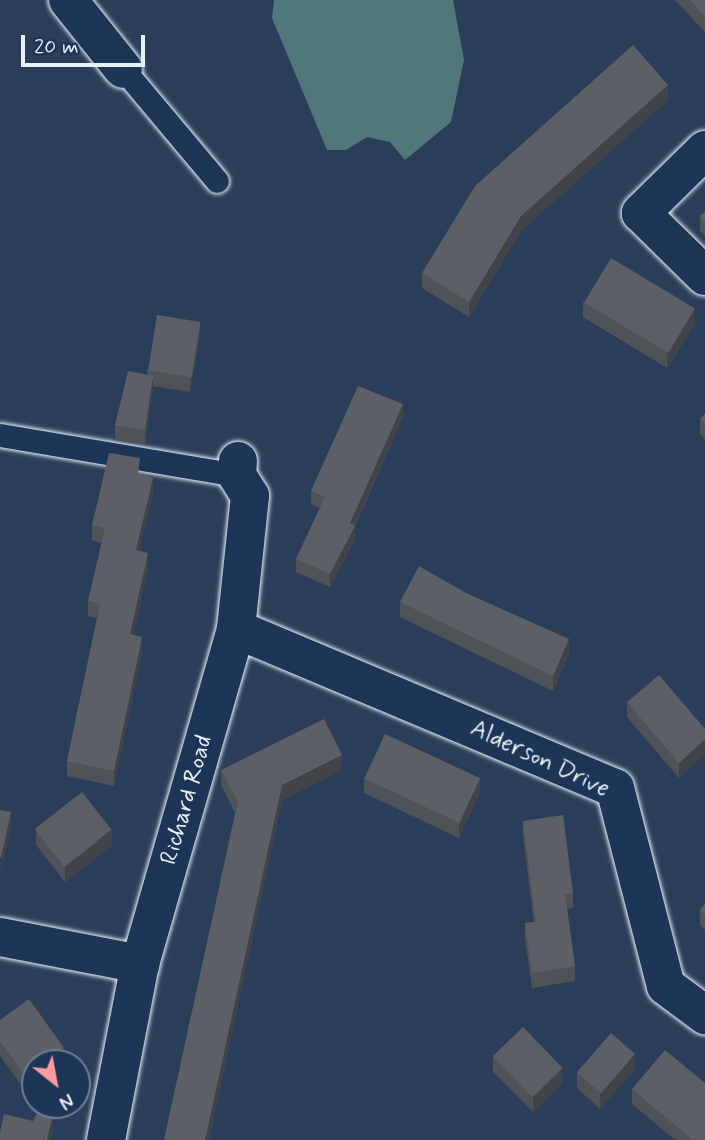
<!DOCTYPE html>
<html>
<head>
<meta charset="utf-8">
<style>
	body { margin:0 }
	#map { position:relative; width:705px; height:1140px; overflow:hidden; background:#2a3e5a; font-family:Mynerve,sans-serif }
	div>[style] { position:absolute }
	.green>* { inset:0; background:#50777a }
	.roads { filter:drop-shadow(0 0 2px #e8f1f8) drop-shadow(0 0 2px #e8f1f8) }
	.lane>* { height:23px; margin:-11.5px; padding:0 11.5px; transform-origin:11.5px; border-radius:11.5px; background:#1d3557 }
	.street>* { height:38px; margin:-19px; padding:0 19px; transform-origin:19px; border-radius:19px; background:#1d3557 }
	.wall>* { inset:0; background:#4f5358 }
	.shaded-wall>* { inset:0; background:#404347 }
	.building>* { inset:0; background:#5c6066; transform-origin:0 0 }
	span { translate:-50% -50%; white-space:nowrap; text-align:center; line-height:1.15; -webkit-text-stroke:6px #1d3557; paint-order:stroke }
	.street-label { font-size:24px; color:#e8f1f8 }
	.north { position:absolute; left:21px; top:1049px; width:70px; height:70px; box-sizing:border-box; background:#1d3557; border:2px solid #6e8097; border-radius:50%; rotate:149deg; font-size:19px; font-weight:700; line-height:28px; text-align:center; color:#e8f1f8 }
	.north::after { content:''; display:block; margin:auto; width:24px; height:32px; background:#ff9aa2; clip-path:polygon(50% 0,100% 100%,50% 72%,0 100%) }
	.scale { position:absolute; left:21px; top:35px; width:124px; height:32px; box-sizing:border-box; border:4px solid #e8f1f8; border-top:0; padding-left:9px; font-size:21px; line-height:24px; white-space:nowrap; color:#e8f1f8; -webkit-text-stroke:5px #1d3557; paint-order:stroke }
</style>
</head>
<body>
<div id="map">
	<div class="green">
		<div style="clip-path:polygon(274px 0,453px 0,464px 60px,451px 122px,405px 160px,390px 142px,367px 137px,346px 150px,327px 150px,272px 18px)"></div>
	</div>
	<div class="roads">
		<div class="lane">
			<div style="left:123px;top:69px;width:146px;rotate:50deg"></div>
			<div style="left:0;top:435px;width:240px;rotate:9.6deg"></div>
		</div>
		<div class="street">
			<div style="left:68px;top:0;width:88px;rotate:51.4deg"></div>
			<div style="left:705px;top:150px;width:90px;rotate:135.5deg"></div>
			<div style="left:641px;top:213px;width:90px;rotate:44.5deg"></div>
			<div style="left:236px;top:629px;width:411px;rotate:22.8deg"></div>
			<div style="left:615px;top:788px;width:204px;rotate:75.6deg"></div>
			<div style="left:666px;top:986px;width:49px;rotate:36.6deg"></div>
			<div style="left:0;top:937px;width:143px;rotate:10.9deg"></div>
			<div style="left:106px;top:1140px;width:179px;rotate:-79.1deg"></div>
			<div style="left:140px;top:964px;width:348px;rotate:-74deg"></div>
			<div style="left:236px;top:629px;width:134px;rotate:-84deg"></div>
			<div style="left:250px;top:496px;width:25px;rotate:-122deg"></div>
			<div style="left:237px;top:475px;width:14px;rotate:-86deg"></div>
		</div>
	</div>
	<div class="wall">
		<div style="clip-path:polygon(675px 0,705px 0,705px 32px)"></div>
		<div style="clip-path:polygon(668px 100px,521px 231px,469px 317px,422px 288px,422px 273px)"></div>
		<div style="clip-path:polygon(705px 212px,705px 237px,700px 231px,700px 216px)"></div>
		<div style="clip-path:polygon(583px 302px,695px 324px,667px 368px,583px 317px)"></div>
		<div style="clip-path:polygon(200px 337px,190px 392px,153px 386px,145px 445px,115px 440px,115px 425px,147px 375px,147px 370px)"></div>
		<div style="clip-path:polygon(705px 414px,705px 439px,700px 434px,700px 419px)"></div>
		<div style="clip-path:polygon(403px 417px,355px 526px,355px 539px,330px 587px,296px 572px,296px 559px,320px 508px,311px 504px,311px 491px)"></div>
		<div style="clip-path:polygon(140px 475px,153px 493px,139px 551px,148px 568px,133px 635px,142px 652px,114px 786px,67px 776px,67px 761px,97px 618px,88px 616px,88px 601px,102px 543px,92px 540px,92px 525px)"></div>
		<div style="clip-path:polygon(400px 602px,569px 654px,553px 691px,400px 617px)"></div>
		<div style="clip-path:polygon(627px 702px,705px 729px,705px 754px,679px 778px,627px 717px)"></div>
		<div style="clip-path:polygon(221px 770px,342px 770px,282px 800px,209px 1140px,164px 1140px,235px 813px,221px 785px)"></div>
		<div style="clip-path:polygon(364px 778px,480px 793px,459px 838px,364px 793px)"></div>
		<div style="clip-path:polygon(523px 821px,573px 893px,573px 908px,567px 909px,575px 966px,575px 981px,532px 988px,525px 938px,525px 923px,534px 922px,523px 836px)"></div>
		<div style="clip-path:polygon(36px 830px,112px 845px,65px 882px,36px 845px)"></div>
		<div style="clip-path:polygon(705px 904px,705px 930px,700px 925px,700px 910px)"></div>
		<div style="clip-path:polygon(0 1020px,64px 1063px,35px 1063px,25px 1090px,0 1056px)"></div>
		<div style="clip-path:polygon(493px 1057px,562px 1083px,533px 1112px,493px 1072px)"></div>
		<div style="clip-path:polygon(635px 1069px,600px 1109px,577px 1088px,577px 1073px)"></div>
		<div style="clip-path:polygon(632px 1089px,705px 1140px,675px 1140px,632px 1104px)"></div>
	</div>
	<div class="shaded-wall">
		<div style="clip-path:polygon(668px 85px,668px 100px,521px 231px,469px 317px,469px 302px,521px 216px)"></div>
		<div style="clip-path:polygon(695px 309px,695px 324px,667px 368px,667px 353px)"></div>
		<div style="clip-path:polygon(200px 322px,200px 337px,190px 392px,190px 377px)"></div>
		<div style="clip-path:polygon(153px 376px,153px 391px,145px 445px,145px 430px)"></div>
		<div style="clip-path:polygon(403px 404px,403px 417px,351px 533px,355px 526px,355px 539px,330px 587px,330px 574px,350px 523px)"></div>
		<div style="clip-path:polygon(153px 478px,153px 493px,136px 565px,136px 550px)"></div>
		<div style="clip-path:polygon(148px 553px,148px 568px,130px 649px,130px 634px)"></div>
		<div style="clip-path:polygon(142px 637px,142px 652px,114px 786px,114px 771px)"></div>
		<div style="clip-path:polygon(569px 639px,569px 654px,553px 691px,553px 676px)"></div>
		<div style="clip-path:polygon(705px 739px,705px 754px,679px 778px,679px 763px)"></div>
		<div style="clip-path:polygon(342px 755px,342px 770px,282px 800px,209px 1140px,205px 1140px,282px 785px)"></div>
		<div style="clip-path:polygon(480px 778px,480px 793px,459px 838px,459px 823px)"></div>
		<div style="clip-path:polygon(11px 812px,11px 827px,1px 873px,1px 858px)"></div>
		<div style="clip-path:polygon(112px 830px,112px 845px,65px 882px,65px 867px)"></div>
		<div style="clip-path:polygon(64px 1048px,63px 1063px,42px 1063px)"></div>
		<div style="clip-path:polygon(635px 1054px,635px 1069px,600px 1109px,600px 1094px)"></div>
		<div style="clip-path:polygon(35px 1068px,35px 1083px,25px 1090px,25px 1075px)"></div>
		<div style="clip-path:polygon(562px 1068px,562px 1083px,533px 1112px,533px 1097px)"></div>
		<div style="clip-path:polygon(53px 1114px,53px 1129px,51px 1140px,47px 1140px)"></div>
	</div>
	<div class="building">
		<div style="clip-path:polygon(690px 0,705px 0,705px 17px)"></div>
		<div style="clip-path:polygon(633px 45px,668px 85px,521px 216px,469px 302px,422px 273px,475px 186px)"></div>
		<div style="clip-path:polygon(705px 212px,705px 222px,700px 216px)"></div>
		<div style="left:611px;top:258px;width:98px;height:52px;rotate:31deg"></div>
		<div style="left:157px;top:315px;width:44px;height:56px;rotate:9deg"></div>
		<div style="clip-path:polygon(128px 371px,153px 376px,145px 430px,115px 425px)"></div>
		<div style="clip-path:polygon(358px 386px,403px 404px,350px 523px,355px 526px,330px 574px,296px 559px,325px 497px,311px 491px)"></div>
		<div style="clip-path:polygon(705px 414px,705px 424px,700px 419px)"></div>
		<div style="clip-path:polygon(109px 453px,140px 458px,138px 474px,153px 478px,136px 550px,148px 553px,130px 634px,142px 637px,114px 771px,67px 761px,100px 604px,88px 601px,105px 528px,92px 525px)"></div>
		<div style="clip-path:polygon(419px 566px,466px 593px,569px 639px,553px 676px,400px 602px)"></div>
		<div style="clip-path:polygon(659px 675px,705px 729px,705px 739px,679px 763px,627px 702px)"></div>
		<div style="clip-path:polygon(324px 719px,342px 755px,282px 785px,205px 1140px,164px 1140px,238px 802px,221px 770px)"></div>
		<div style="left:385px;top:734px;width:105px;height:49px;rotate:25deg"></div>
		<div style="left:82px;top:792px;width:48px;height:60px;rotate:52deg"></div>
		<div style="clip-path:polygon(0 810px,11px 812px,1px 858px,0 857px)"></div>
		<div style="clip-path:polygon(563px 815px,573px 893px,565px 894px,575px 966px,532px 973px,525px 923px,536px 922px,523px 821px)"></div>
		<div style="clip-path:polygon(705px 904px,705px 915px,700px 910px)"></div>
		<div style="clip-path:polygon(29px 999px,64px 1048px,42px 1063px,35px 1063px,35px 1068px,25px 1075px,0 1041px,0 1020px)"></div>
		<div style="left:523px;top:1027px;width:57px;height:42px;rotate:46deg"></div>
		<div style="left:611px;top:1033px;width:32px;height:52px;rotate:41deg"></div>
		<div style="clip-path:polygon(665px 1050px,705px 1083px,705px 1140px,693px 1140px,632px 1089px)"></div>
		<div style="clip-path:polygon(39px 1109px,53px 1114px,47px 1140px,0 1140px,0 1132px,4px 1114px,33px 1121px)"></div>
	</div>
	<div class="street-label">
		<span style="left:540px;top:759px;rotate:25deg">Alderson Drive</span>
		<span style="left:187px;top:800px;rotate:-74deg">Richard Road</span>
	</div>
	<div class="north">N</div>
	<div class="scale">20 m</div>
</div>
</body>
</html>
